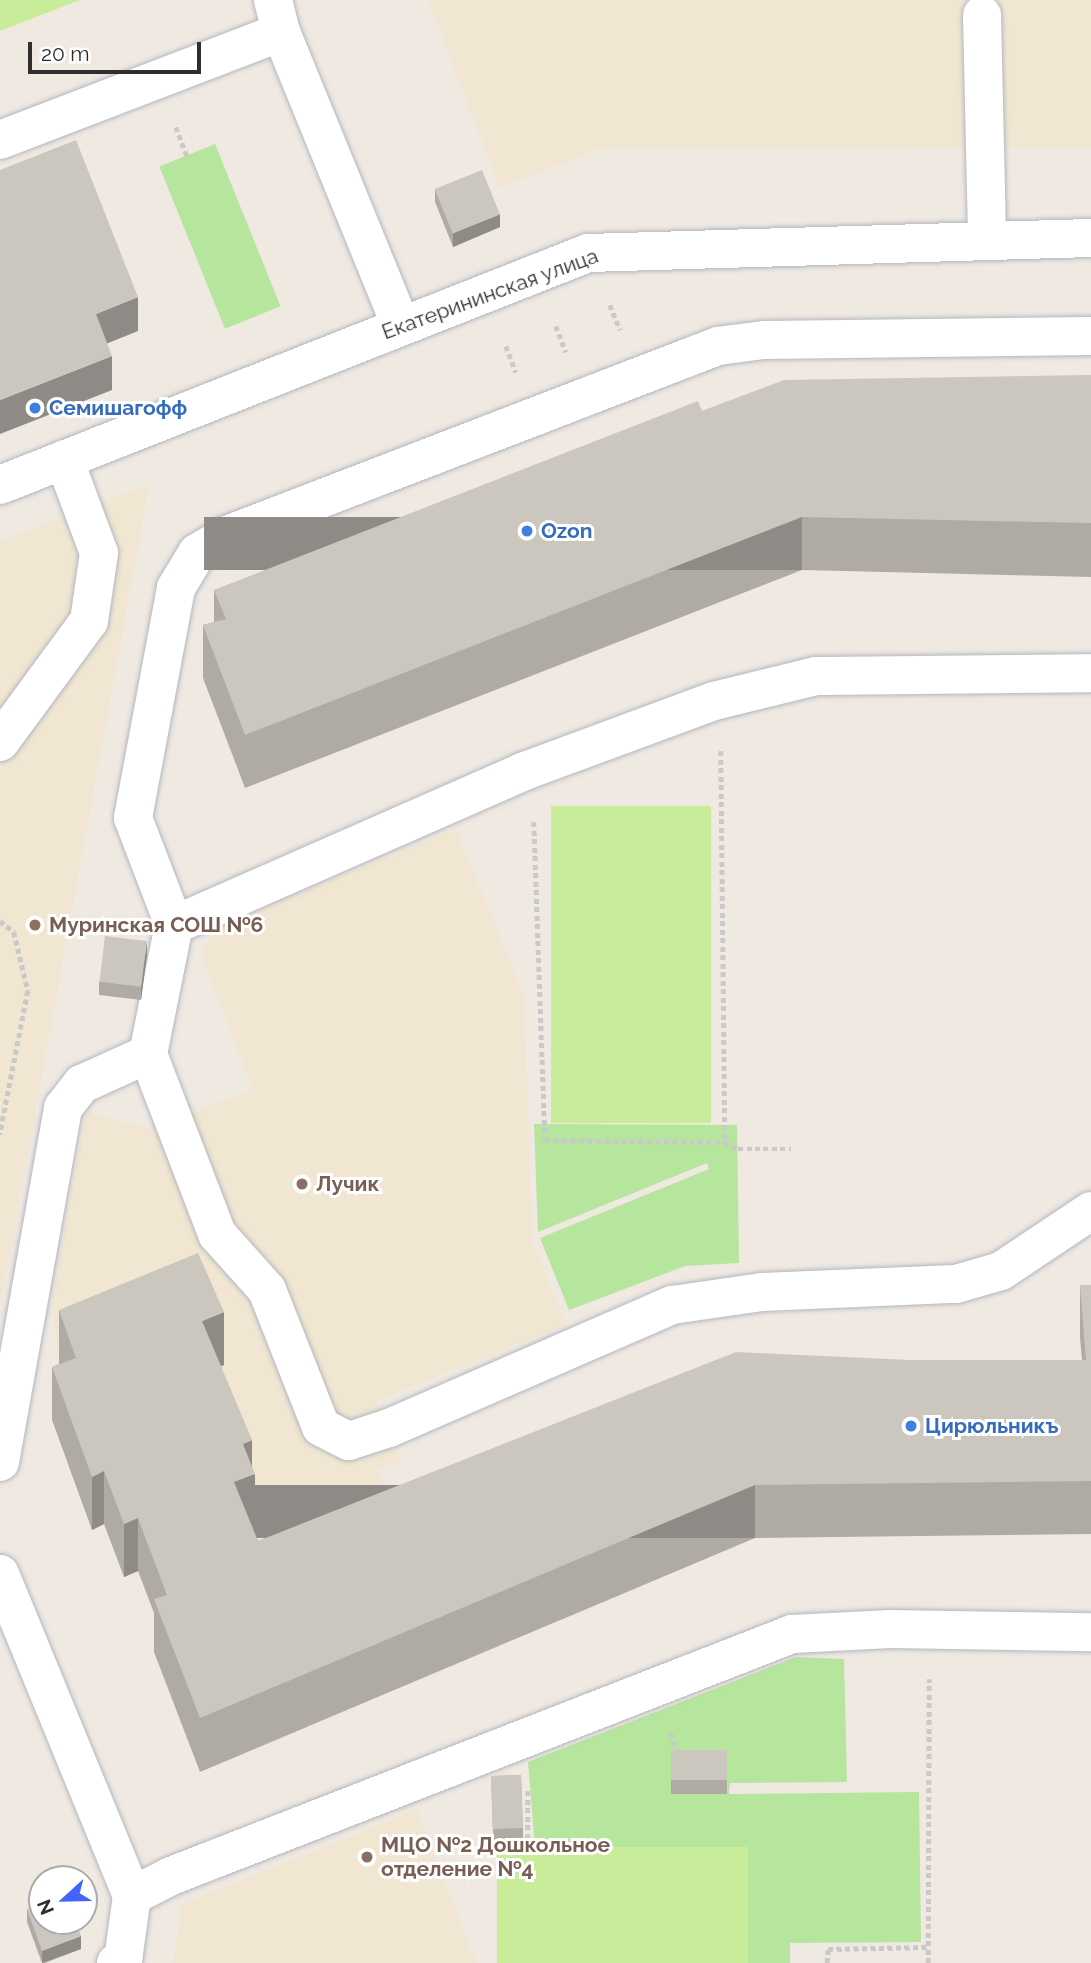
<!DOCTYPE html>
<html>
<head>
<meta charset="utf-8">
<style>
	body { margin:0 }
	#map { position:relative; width:1091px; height:1963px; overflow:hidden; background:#efe9e1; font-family:Raleway,sans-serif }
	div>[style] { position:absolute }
	.education>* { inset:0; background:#f0e6d1 }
	.green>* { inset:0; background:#b6e59e; transform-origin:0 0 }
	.pitch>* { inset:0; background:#c9ec9a; transform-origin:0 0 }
	.path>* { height:4.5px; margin-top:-2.25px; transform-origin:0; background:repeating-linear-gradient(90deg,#c9c9c9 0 5px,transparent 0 8.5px) }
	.roads { filter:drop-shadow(0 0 2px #b4b7c1) drop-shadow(0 0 2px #b4b7c1) }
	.minor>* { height:38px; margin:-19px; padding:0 19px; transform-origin:19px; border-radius:19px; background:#fff }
	.wall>* { inset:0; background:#afaba4; transform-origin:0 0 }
	.shaded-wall>* { inset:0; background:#8e8b86; transform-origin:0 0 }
	.building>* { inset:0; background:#cbc7bf; transform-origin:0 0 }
	.dots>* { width:19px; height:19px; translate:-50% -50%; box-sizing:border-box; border:4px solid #fff; border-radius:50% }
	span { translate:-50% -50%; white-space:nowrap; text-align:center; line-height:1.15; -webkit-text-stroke:6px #fff; paint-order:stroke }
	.street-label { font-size:21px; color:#2e2e2e }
	.shop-label { font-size:21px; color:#366cbe; font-weight:700 }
	.left { translate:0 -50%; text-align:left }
	.education-label { font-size:21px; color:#785e54; font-weight:700 }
	.north { position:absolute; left:28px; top:1865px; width:70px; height:70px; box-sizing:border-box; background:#fff; border:2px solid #ababab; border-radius:50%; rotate:248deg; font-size:19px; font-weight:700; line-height:28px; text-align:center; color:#2e2e2e }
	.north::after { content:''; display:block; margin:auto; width:24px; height:32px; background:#4264fb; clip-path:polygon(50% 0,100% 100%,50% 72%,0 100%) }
	.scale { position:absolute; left:28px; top:42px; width:173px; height:32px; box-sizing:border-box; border:4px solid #2e2e2e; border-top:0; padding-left:9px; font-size:21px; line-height:24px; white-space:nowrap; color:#2e2e2e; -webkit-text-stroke:5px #fff; paint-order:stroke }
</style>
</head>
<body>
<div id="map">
	<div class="education">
		<div style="clip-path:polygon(428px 0,1091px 0,1091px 148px,599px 149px,500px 188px)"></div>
		<div style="clip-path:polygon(149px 484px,0 1307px,0 542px)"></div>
		<div style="clip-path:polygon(456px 829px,524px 997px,532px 1239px,566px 1325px,375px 1401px,401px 1461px,377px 1469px,405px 1537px,258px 1594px,59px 1363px,52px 1302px,86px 1112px,150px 1129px,253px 1090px,201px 953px,220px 926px)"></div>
		<div style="clip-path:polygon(417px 1809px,476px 1963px,173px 1963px,182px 1904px)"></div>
	</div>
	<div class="green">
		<div style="left:215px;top:144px;width:175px;height:60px;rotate:68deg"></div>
		<div style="clip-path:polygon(534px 1124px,737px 1125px,739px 1263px,685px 1266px,569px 1310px,540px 1238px,709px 1169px,707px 1163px,538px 1232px)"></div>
		<div style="clip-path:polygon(796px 1657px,844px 1659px,847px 1782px,730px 1783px,729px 1794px,919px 1792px,921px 1942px,790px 1943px,790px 1963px,748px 1963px,747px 1847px,535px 1847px,528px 1762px)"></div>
	</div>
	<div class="pitch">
		<div style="clip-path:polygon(0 0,80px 0,0 31px)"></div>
		<div style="left:551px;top:806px;width:160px;height:317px"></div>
		<div style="left:497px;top:1847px;width:251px;height:116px"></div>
	</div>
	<div class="path">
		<div style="left:176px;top:127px;width:31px;rotate:69deg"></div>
		<div style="left:610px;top:305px;width:27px;rotate:68deg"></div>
		<div style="left:556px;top:326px;width:28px;rotate:69deg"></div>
		<div style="left:506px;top:346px;width:28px;rotate:69deg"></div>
		<div style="left:721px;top:751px;width:391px;rotate:89.4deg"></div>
		<div style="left:534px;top:822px;width:318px;rotate:88deg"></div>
		<div style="left:545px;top:1140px;width:180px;rotate:0.6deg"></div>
		<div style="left:725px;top:1142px;width:15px;rotate:28deg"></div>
		<div style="left:738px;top:1149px;width:53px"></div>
		<div style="left:0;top:921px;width:18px;rotate:38deg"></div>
		<div style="left:14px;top:932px;width:61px;rotate:76.7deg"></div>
		<div style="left:28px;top:991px;width:146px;rotate:101.1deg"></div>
		<div style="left:671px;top:1733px;width:23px;rotate:72deg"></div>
		<div style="left:528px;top:1791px;width:56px;rotate:90deg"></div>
		<div style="left:827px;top:1963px;width:14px;rotate:-86deg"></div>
		<div style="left:828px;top:1949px;width:100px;rotate:-1.1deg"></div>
		<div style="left:928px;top:1963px;width:284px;rotate:-89.8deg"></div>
	</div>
	<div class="roads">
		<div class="minor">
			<div style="left:273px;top:0;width:33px;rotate:76deg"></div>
			<div style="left:281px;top:32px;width:318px;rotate:67.8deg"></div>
			<div style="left:982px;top:15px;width:224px;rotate:88.7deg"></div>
			<div style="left:0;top:140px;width:301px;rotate:-21deg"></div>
			<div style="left:1091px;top:336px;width:327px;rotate:179.3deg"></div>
			<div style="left:764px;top:340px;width:46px;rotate:172.6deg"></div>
			<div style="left:718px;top:346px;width:526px;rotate:158.95deg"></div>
			<div style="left:227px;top:535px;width:35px;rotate:149deg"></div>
			<div style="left:197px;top:553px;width:41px;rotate:121deg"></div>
			<div style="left:176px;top:588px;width:234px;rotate:100.6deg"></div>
			<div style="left:133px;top:818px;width:115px;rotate:69deg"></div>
			<div style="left:174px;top:925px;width:132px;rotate:101.4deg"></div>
			<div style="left:148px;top:1054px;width:193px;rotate:69deg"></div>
			<div style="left:217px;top:1234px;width:75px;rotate:48.2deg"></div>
			<div style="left:267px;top:1290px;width:147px;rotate:68.5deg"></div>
			<div style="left:321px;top:1427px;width:31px;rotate:27deg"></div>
			<div style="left:349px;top:1441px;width:42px;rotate:-18deg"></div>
			<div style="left:389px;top:1428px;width:309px;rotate:-23.5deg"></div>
			<div style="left:672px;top:1305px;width:91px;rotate:-8.2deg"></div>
			<div style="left:762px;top:1292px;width:194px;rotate:-2.4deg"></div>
			<div style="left:956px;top:1284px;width:47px;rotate:-16.1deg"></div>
			<div style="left:1001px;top:1271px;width:108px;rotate:-33.7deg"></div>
			<div style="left:0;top:485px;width:632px;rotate:-21.53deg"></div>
			<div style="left:588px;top:253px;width:503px;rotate:-1.71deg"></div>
			<div style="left:0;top:742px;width:150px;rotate:-53.7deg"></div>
			<div style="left:89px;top:621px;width:69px;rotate:-81.6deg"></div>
			<div style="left:99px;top:553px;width:100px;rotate:-110.4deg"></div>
			<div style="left:174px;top:925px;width:380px;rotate:-23.7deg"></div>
			<div style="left:522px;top:772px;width:205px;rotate:-20.3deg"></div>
			<div style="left:714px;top:701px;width:105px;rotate:-13.8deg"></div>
			<div style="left:816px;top:676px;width:275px;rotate:-0.6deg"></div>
			<div style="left:0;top:1462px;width:360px;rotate:-79.9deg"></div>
			<div style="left:63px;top:1108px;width:31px;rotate:-52deg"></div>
			<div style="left:82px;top:1084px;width:72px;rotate:-24.4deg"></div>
			<div style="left:0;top:1574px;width:348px;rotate:67.7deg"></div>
			<div style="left:116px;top:1963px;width:8px;rotate:-23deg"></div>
			<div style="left:123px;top:1960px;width:65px;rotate:-82deg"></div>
			<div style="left:132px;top:1896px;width:44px;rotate:-27.1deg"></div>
			<div style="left:171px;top:1876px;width:666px;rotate:-21.29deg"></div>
			<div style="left:792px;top:1634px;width:98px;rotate:-2.9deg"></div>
			<div style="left:890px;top:1629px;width:201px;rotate:0.9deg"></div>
		</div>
	</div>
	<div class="wall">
		<div style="clip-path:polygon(435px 189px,500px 227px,453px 247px,435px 202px)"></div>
		<div style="clip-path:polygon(1091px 375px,1091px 577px,802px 570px,245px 788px,203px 678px,203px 625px,214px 622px,214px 590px,702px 411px)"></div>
		<div style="clip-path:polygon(147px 955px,141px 1000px,99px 995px,99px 982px)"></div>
		<div style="clip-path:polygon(1080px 1285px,1091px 1285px,1091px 1534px,755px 1538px,200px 1772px,154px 1652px,154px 1613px,138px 1571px,124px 1577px,104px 1524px,92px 1530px,52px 1420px,52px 1367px,59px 1364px,59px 1310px,224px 1365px,221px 1366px,252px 1466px,255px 1527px,253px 1528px,258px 1541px,910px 1360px,1082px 1360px,1080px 1338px)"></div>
		<div style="left:671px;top:1750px;width:56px;height:44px"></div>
		<div style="left:521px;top:1775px;width:67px;height:30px;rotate:88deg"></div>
		<div style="clip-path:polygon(27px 1909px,81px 1949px,45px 1963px,42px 1963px,27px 1922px)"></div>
	</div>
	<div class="shaded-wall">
		<div style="clip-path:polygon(500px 214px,500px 227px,453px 247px,453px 233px)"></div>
		<div style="clip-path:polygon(138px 297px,138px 331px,96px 348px,96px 314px)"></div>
		<div style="clip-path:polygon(112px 356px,112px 390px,0 434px,0 400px)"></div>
		<div style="left:802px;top:517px;width:53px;height:598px;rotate:90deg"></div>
		<div style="clip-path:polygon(147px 941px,147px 955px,141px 1000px,141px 987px)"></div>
		<div style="clip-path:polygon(224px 1312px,224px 1365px,202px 1374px,202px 1321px)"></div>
		<div style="clip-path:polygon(252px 1440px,252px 1475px,255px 1474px,255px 1527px,234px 1535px,234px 1482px,243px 1444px)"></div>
		<div style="clip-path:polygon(104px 1471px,104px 1524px,92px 1530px,92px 1477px)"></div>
		<div style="left:755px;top:1485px;width:53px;height:602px;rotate:90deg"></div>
		<div style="clip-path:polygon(138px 1518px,138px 1571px,124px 1577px,124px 1524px)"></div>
		<div style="clip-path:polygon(81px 1936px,81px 1949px,42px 1963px,42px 1951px)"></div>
	</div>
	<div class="building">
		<div style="clip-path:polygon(76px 140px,138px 297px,96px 314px,112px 356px,0 400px,0 170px)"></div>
		<div style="left:482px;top:170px;width:48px;height:51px;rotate:68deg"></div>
		<div style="clip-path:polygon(1091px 375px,1091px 523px,802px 517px,245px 735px,203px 625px,226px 619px,214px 590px,698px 401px,702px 411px,784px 380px)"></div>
		<div style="left:105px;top:936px;width:42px;height:46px;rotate:7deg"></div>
		<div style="clip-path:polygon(198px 1253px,224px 1312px,202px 1321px,252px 1440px,243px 1444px,255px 1474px,234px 1482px,258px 1541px,736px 1352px,910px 1360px,1086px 1360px,1080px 1285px,1091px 1285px,1091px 1481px,755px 1485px,200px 1718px,154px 1599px,167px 1595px,138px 1518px,124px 1524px,104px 1471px,92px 1477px,52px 1367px,76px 1358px,59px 1310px)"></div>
		<div style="left:671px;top:1750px;width:56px;height:30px"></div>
		<div style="left:521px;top:1775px;width:53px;height:30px;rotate:88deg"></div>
		<div style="clip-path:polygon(42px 1903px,42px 1921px,76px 1921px,81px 1936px,42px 1951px,27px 1909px)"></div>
	</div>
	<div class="dots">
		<div style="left:35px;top:408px;background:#3f7fe0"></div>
		<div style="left:527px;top:531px;background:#3f7fe0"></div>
		<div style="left:35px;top:925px;background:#8d6e63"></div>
		<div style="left:302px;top:1184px;background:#8d6e63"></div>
		<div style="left:911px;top:1426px;background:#3f7fe0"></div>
		<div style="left:367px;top:1857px;background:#8d6e63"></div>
	</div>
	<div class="street-label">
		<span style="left:490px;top:294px;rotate:-20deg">Екатерининская улица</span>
	</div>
	<div class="shop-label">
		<span class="left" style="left:49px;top:408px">Семишагофф</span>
		<span class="left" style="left:541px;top:531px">Ozon</span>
		<span class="left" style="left:925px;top:1426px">Цирюльникъ</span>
	</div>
	<div class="education-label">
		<span class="left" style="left:49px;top:925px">Муринская СОШ №6</span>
		<span class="left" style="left:316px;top:1184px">Лучик</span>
		<span class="left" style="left:381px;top:1857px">МЦО №2 Дошкольное<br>отделение №4</span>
	</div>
	<div class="north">N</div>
	<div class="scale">20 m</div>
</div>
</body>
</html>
